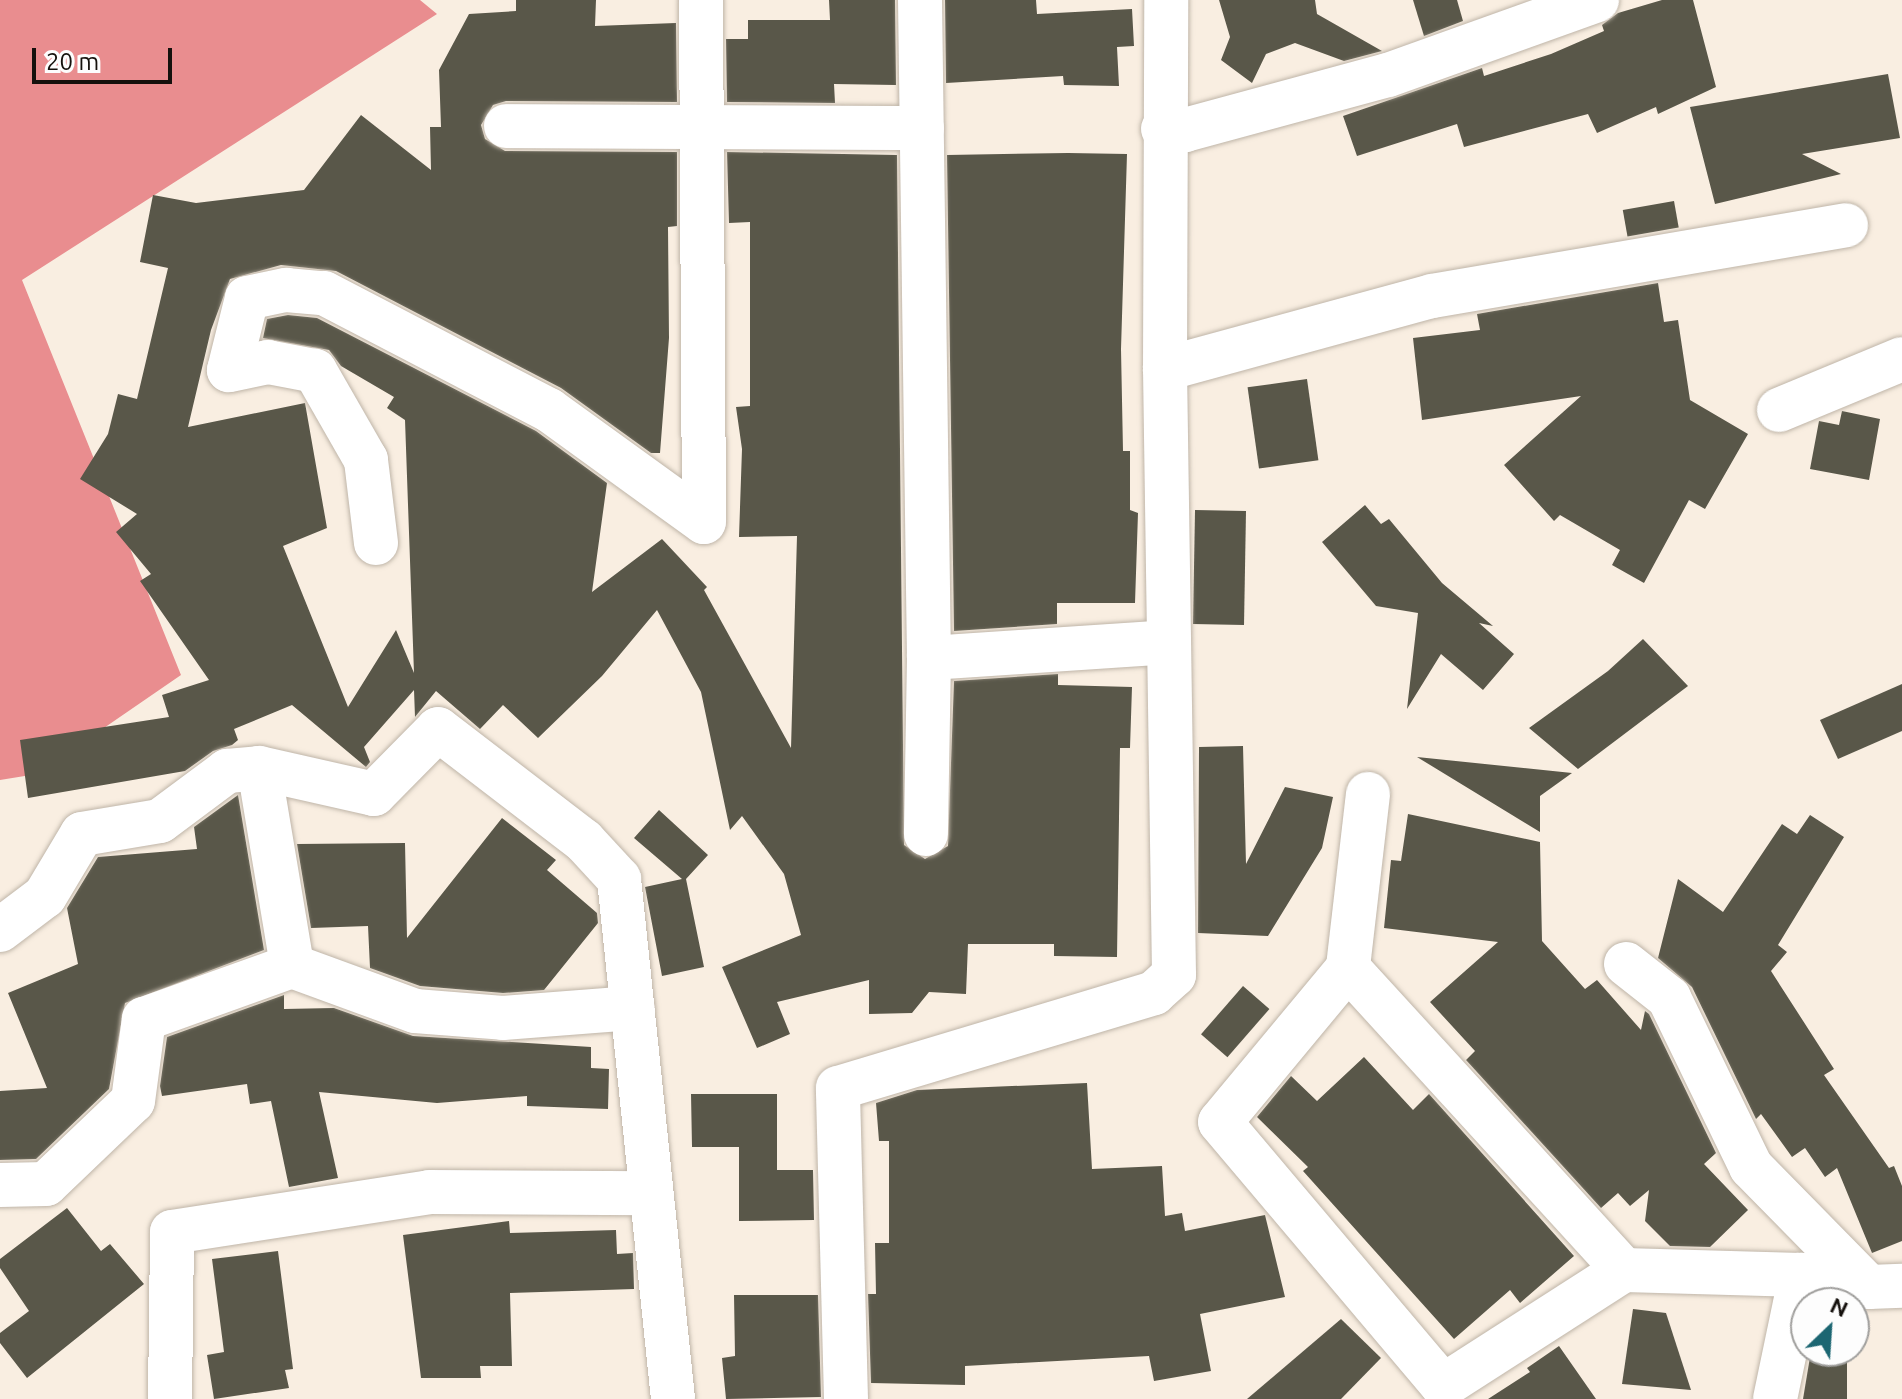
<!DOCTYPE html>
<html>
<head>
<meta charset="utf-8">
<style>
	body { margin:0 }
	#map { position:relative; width:1902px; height:1399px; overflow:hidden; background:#f9eee1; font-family:Ubuntu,sans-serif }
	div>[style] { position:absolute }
	.forest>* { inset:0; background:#e98d8f }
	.building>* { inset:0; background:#595749; transform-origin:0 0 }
	.roads { filter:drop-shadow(0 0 2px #bfb5a8) drop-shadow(0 0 2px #bfb5a8) }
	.minor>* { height:44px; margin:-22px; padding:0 22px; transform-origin:22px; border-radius:22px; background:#fff }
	span { translate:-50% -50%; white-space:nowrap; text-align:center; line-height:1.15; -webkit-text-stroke:8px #fdfdfd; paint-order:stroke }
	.north { position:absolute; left:1790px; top:1287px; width:80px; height:80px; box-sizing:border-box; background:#fdfdfd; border:2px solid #a09f9d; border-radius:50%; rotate:25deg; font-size:22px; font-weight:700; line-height:32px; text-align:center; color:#15110d }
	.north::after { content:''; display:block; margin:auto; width:28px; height:36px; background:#1c6672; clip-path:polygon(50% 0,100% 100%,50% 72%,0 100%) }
	.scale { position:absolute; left:32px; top:48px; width:140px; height:36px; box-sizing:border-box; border:4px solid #15110d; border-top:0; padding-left:10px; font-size:24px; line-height:28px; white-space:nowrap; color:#15110d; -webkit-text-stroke:6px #fdfdfd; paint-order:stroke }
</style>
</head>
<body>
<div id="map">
	<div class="forest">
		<div style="clip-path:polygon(0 0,420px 0,437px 14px,22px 280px,181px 675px,37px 774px,0 780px)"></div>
	</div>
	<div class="building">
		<div style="clip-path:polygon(516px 0,596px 0,595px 26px,676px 23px,677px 102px,506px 101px,493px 105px,481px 125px,485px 139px,505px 151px,677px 152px,677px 226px,668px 227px,669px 338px,660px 453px,651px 453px,561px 388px,336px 271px,281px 265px,230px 279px,211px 330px,188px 427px,305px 403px,327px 528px,283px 546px,348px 707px,396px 630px,414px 673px,405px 420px,387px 408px,394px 397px,341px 366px,329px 350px,263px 338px,267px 319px,288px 315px,317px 318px,536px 431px,607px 483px,592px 592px,662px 539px,707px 587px,704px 590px,791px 748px,797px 536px,739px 537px,742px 449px,736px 407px,750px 406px,750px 222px,729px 223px,727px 152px,897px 155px,904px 845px,925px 859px,948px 846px,954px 681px,1058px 674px,1058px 685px,1132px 687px,1130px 748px,1120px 748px,1117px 957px,1054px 956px,1054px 944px,968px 944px,966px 994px,929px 992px,912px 1013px,869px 1014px,869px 980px,777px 1002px,790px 1034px,757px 1048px,722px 967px,801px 935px,784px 874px,742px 816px,730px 830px,701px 692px,657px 610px,602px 676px,538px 738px,503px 705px,480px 729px,436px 691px,415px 717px,414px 690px,364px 747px,370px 762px,366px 767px,292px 705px,234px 729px,238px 740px,232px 745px,213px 751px,185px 771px,28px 798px,20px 740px,169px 717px,162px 695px,209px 680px,140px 581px,151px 574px,116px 532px,137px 514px,80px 479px,108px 434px,118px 394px,137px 399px,168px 268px,140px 262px,153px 195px,196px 203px,304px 190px,361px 115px,431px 170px,430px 127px,441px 127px,439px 70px,469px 14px,516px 11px)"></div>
		<div style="clip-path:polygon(829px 0,895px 0,896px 85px,834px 84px,835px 103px,727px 102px,726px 39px,748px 39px,748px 20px,830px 20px)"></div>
		<div style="clip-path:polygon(945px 0,1036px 0,1037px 14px,1132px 9px,1134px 46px,1117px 47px,1119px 86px,1064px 85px,1063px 76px,946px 83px)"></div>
		<div style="clip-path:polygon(1219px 0,1315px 0,1317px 14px,1382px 51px,1344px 61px,1295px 43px,1266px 54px,1252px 83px,1221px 60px,1230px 37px)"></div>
		<div style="clip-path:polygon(1413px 0,1457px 0,1463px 21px,1424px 36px)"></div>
		<div style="clip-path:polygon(1662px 0,1693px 0,1716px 87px,1658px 114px,1656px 107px,1597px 133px,1588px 114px,1464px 147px,1457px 124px,1357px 156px,1343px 116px,1482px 68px,1484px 76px,1551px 54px,1604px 31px,1602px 25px,1618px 13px)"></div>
		<div style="clip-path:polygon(1888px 74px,1900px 138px,1802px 154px,1841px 174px,1715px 204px,1690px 107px)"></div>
		<div style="clip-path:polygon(1068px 153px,1127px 154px,1121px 349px,1123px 451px,1130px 451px,1130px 510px,1138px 513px,1135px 603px,1057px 603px,1057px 624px,954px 631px,947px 155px)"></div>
		<div style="left:1674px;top:201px;width:27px;height:52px;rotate:80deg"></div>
		<div style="clip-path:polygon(1658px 283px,1664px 322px,1678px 320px,1690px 400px,1748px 434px,1705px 509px,1689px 500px,1644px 583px,1612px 565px,1620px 550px,1560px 515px,1554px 521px,1504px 465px,1581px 396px,1422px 420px,1413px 338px,1480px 330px,1477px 314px)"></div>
		<div style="left:1307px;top:379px;width:82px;height:60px;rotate:82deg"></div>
		<div style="clip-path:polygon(1842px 411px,1880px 419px,1869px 480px,1810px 469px,1819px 421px,1839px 425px)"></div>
		<div style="clip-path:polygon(1365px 505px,1381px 524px,1389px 519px,1442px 583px,1493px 626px,1479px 623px,1514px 654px,1483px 690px,1441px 654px,1407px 709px,1418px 613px,1376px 606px,1322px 542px)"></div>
		<div style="left:1246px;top:511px;width:114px;height:51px;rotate:91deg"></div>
		<div style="clip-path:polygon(1643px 639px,1688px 686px,1578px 769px,1529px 728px,1608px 671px)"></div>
		<div style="clip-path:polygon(1902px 684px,1902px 731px,1838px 759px,1820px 720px)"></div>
		<div style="clip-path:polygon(1243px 746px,1246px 864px,1285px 787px,1333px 797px,1322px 848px,1268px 936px,1198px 933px,1199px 747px)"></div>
		<div style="clip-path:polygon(1417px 757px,1572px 773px,1540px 796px,1540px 832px)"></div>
		<div style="clip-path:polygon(238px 795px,264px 950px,125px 1003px,109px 1089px,36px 1159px,0 1160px,0 1091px,47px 1088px,8px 993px,78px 964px,67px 908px,98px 857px,197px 849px,194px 827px)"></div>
		<div style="clip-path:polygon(659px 810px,708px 855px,686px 879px,704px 967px,662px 976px,645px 887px,682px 879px,634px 838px)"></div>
		<div style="clip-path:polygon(1408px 814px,1540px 842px,1542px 941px,1585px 989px,1597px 980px,1641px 1030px,1645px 1011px,1649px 1014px,1716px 1153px,1704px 1164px,1748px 1210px,1710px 1247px,1670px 1246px,1645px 1221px,1649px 1190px,1630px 1206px,1618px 1193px,1601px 1208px,1466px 1060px,1475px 1051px,1430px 1002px,1498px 942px,1384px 928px,1391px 860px,1401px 861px)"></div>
		<div style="clip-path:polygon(1810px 815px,1844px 837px,1778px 945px,1787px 952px,1771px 971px,1834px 1069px,1824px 1075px,1889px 1168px,1894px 1166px,1902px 1186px,1902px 1241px,1872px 1253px,1837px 1168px,1825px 1177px,1805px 1148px,1792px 1157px,1761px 1114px,1756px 1119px,1692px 987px,1658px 958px,1678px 879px,1723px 912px,1782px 824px,1797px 834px)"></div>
		<div style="clip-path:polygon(502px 818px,556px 860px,547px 870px,597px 913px,598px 923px,544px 990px,503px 993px,420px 986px,370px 968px,368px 926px,311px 928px,297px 844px,405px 843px,407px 938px)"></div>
		<div style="left:1243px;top:986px;width:35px;height:64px;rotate:41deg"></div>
		<div style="clip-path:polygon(284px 995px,284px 1009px,334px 1008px,413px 1036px,591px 1047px,591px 1068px,609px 1069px,608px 1109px,527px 1106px,527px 1096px,437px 1103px,319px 1092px,338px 1178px,289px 1187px,271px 1101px,250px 1104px,247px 1084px,162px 1096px,160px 1086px,167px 1037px)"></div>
		<div style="clip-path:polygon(1364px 1057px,1413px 1110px,1429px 1094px,1574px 1256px,1520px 1303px,1510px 1290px,1454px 1339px,1303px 1171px,1308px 1167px,1257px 1117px,1291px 1076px,1317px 1101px)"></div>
		<div style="clip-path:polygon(1087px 1083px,1092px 1169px,1162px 1166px,1165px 1216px,1182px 1213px,1185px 1231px,1265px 1215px,1285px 1297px,1200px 1314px,1211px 1371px,1154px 1381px,1149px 1356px,965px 1366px,965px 1385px,871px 1383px,868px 1294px,876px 1294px,875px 1243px,889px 1243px,889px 1141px,879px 1141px,876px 1103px,917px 1090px)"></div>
		<div style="clip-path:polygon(691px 1094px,777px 1094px,777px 1170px,813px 1170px,814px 1220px,739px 1221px,739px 1147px,692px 1147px)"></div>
		<div style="clip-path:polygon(67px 1208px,101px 1251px,110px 1244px,144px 1284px,27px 1378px,0 1343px,0 1333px,29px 1311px,0 1268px,0 1259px)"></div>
		<div style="clip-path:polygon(509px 1221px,510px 1233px,616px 1230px,617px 1254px,633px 1253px,634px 1289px,510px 1293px,512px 1366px,480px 1366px,481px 1378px,421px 1378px,403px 1235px)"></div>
		<div style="clip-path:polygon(278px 1251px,293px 1369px,285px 1370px,289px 1388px,214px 1399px,207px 1355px,224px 1352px,212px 1259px)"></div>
		<div style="clip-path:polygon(734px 1295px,818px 1295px,821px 1397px,726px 1399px,722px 1358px,735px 1356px)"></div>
		<div style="clip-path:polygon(1633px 1309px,1666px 1313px,1691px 1390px,1622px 1384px)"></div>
		<div style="clip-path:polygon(1341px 1319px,1381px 1358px,1341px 1399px,1247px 1399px)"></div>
		<div style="clip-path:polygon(1559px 1346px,1596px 1399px,1488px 1399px,1530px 1372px,1527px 1368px)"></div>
		<div style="clip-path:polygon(1811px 1351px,1847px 1351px,1847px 1399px,1803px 1399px)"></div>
	</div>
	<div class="roads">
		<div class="minor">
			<div style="left:920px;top:0;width:658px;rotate:89.22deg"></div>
			<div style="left:929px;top:658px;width:176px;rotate:91deg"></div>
			<div style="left:506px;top:126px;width:416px;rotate:0.3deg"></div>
			<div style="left:1163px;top:129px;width:22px;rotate:3deg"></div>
			<div style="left:1185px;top:130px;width:210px;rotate:-15.2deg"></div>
			<div style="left:1388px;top:75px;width:222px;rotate:-19.7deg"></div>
			<div style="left:1165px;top:369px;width:277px;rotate:-15.3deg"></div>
			<div style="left:1432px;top:296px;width:420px;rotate:-9.7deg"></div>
			<div style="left:1779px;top:410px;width:133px;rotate:-22.5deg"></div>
			<div style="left:376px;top:543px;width:84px;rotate:-96.9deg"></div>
			<div style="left:366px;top:460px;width:103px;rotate:-119.8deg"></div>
			<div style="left:315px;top:371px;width:48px;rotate:-169.2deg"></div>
			<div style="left:268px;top:362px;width:40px;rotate:168deg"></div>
			<div style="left:229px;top:370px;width:74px;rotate:-76deg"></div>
			<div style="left:247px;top:298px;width:40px;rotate:-12deg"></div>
			<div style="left:286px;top:290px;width:38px;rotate:5deg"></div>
			<div style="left:324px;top:293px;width:254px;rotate:27.5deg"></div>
			<div style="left:549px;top:410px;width:191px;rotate:35.9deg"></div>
			<div style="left:704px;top:522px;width:522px;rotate:-90.33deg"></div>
			<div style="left:929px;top:658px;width:239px;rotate:-3.8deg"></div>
			<div style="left:259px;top:768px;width:201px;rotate:80.5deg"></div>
			<div style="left:292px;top:966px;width:131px;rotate:20.1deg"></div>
			<div style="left:415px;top:1011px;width:88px;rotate:4.5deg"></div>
			<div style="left:503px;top:1018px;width:130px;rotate:-4.4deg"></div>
			<div style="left:1368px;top:794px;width:175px;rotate:96.6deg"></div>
			<div style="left:1348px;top:968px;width:409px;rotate:47.6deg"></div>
			<div style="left:1624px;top:1270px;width:177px;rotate:1.6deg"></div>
			<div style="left:1801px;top:1275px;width:69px;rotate:10deg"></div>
			<div style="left:1869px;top:1287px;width:33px;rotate:-2deg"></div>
			<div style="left:0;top:930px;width:56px;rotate:-37.1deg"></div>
			<div style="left:45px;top:896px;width:72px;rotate:-59.2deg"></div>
			<div style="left:82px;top:834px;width:79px;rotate:-9.5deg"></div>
			<div style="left:160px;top:821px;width:84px;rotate:-36.7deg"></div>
			<div style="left:227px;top:771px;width:32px;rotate:-5deg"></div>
			<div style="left:259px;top:768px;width:118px;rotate:12.7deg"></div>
			<div style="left:374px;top:794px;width:91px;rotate:-45.4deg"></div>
			<div style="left:438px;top:729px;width:184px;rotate:37.5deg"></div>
			<div style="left:584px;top:841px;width:52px;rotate:47.4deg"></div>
			<div style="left:619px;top:879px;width:523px;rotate:84.07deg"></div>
			<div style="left:1626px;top:964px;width:55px;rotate:38.3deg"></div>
			<div style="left:1669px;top:998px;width:188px;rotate:64.1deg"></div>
			<div style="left:1751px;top:1167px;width:168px;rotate:45.5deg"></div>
			<div style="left:1348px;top:968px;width:200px;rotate:129.7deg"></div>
			<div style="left:1220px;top:1122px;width:346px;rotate:49.8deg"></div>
			<div style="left:1443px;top:1386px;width:215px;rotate:-32.7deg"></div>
			<div style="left:0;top:1185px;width:46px;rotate:-1.2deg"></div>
			<div style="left:46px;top:1184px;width:120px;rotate:-43.7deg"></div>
			<div style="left:133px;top:1101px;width:83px;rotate:-82.4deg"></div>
			<div style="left:144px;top:1019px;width:157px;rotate:-19.7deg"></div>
			<div style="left:170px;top:1399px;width:167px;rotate:-89.3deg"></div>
			<div style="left:172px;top:1232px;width:260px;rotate:-8.8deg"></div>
			<div style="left:429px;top:1192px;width:222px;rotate:0.3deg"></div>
			<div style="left:846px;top:1399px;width:311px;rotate:-91.5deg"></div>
			<div style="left:838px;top:1088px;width:330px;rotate:-16.7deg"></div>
			<div style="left:1154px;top:993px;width:27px;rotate:-42deg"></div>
			<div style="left:1174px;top:975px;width:606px;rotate:-90.85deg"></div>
			<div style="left:1165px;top:369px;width:369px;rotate:-89.8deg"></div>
			<div style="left:1775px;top:1399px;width:127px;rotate:-78.2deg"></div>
		</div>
	</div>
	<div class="north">N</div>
	<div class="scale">20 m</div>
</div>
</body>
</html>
